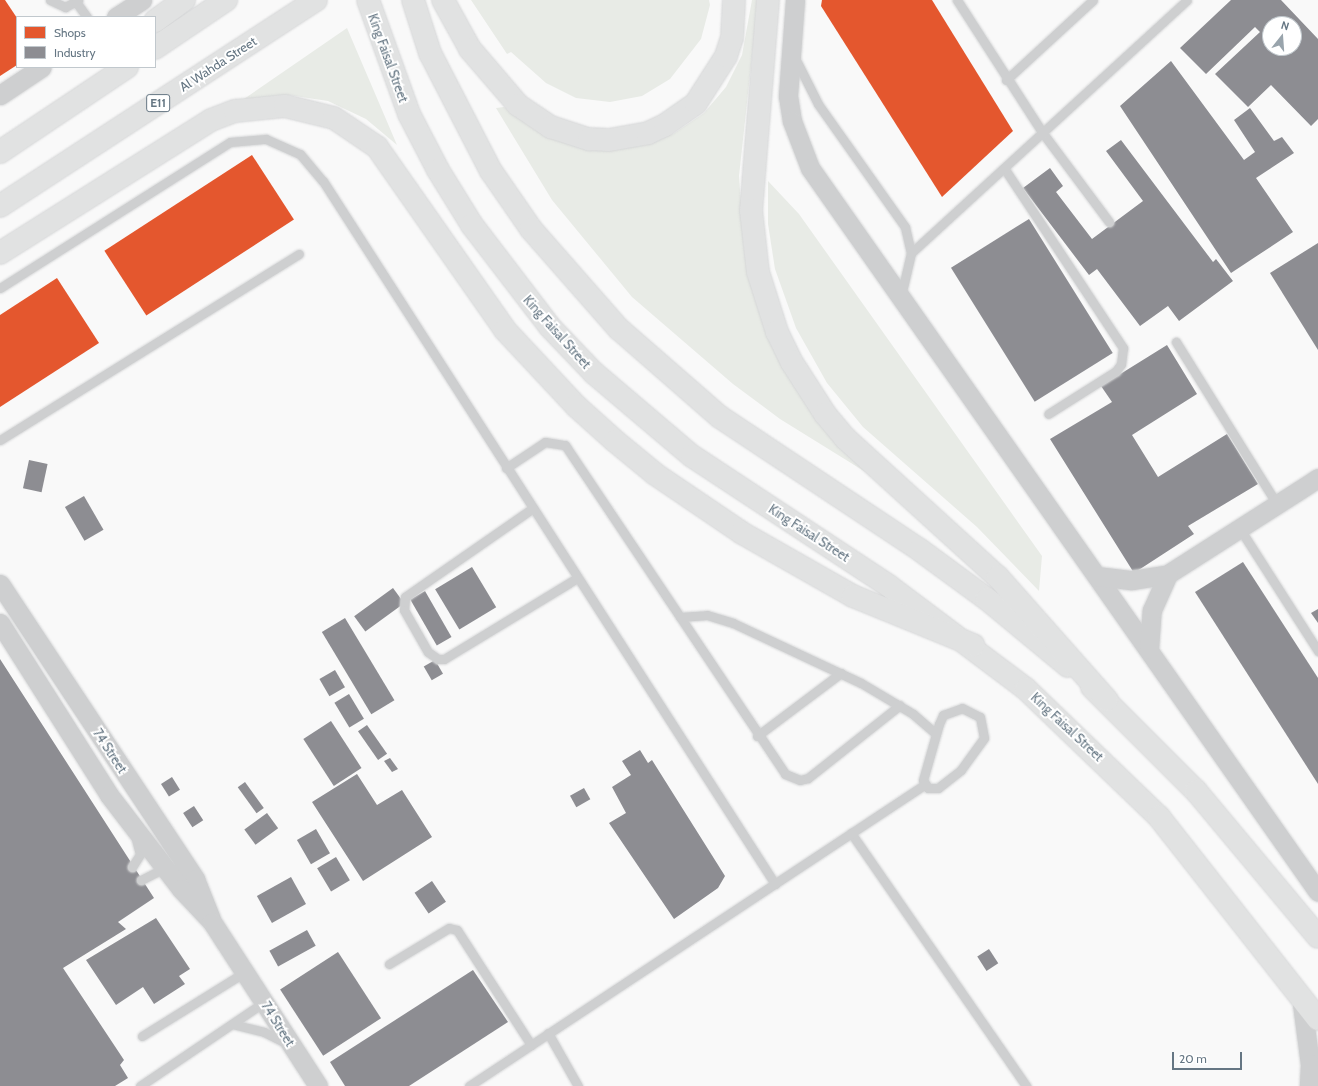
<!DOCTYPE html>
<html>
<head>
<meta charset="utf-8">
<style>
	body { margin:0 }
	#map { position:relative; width:1318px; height:1086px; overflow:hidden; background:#f9f9f9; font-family:Cabin,sans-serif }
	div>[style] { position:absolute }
	.green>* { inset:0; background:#e8ebe6 }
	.shops>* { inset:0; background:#e4572e; transform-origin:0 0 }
	.industry>* { inset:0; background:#8d8d92; transform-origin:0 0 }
	.roads { filter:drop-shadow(0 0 1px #d5d6d7) drop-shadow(0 0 1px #d5d6d7) }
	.lane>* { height:9px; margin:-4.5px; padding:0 4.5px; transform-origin:4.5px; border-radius:4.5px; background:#cecfd0 }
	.street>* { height:19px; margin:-9.5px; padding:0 9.5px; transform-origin:9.5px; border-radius:9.5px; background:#cecfd0 }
	.primary>* { height:22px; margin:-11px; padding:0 11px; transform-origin:11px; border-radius:11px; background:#e1e2e2 }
	.highway>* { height:22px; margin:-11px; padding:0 11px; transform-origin:11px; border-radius:11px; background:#e1e2e2 }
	span { translate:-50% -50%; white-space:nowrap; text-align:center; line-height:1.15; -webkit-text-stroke:4px #fff; paint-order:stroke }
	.shield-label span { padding:1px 3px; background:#fff; border:1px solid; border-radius:3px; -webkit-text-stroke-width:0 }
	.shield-label { font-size:12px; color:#657683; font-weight:700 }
	.street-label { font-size:13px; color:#657683 }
	.legend { position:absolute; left:16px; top:16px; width:140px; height:52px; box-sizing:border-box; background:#fff; border:1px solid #c1c8cd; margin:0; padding:5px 7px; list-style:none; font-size:12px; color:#657683 }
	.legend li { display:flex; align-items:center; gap:8px; height:20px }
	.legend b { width:20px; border:1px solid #c1c8cd }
	.north { position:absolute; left:1262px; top:16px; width:40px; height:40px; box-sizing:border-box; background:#fff; border:1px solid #c1c8cd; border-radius:50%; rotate:17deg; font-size:11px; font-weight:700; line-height:16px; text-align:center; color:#657683 }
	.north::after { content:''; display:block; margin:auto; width:14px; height:18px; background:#99a4ac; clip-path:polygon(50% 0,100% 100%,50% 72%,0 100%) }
	.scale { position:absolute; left:1172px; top:1052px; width:70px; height:18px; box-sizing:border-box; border:2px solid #657683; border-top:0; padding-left:5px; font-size:12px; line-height:14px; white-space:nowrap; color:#657683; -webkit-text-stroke:3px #fff; paint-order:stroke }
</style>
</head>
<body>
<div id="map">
	<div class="green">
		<div style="clip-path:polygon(471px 0,709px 0,710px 5px,701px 39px,670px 79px,642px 96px,610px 102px,576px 98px,546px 83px,511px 52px,507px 54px)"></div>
		<div style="clip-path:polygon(752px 0,758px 0,756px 20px,739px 176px,744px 248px,751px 283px,775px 350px,880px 481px,780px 419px,733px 384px,632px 297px,552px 200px,496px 108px,504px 107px,535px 130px,617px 149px,673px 134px,704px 113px,726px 87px,742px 55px)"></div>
		<div style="clip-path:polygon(347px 28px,397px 145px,366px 119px,328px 101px,288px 95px,241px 101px)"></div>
		<div style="clip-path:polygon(768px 181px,799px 214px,1042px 556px,1039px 591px,977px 527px,863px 427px,827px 383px,796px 328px,775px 269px,768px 224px)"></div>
	</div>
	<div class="shops">
		<div style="clip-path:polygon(0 0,5px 0,17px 18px,17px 65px,0 76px)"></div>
		<div style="clip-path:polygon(822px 0,932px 0,1013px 131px,942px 197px,821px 6px)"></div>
		<div style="left:252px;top:155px;width:77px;height:176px;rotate:57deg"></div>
		<div style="clip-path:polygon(57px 278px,99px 343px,0 407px,0 315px)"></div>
	</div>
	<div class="industry">
		<div style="clip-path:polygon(evenodd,1231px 0,1281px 0,1318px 39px,1318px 119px,1311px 126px,1271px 85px,1248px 107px,1215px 74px,1260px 32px,1255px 27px,1206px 74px,1180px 48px,1231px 0,1270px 24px,1294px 24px,1294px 48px,1270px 48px,1270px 24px)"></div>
		<div style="clip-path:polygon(1171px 61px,1244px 160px,1255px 152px,1234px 120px,1250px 108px,1274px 141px,1282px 137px,1294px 153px,1256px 178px,1293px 232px,1231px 273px,1120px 106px)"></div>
		<div style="clip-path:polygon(1121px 140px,1213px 262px,1216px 259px,1233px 281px,1179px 321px,1168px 306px,1140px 326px,1097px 269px,1089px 275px,1023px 188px,1050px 168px,1063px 186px,1056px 192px,1092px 239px,1143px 201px,1106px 151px)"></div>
		<div style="left:1029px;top:219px;width:158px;height:92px;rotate:58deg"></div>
		<div style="clip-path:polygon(1318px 243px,1318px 350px,1270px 273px)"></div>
		<div style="clip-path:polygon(1167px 345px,1197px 394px,1132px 435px,1158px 477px,1227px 434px,1258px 484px,1188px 526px,1194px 534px,1134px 573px,1050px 439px,1112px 402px,1101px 386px)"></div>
		<div style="left:29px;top:460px;width:19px;height:29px;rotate:12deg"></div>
		<div style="left:84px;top:496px;width:39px;height:22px;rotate:60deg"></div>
		<div style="clip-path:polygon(1243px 562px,1318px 678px,1318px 784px,1195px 592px)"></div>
		<div style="left:472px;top:567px;width:47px;height:43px;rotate:59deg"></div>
		<div style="left:393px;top:588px;width:19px;height:48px;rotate:54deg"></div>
		<div style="left:425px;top:591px;width:53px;height:17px;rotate:60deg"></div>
		<div style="clip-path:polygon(1318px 609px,1318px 623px,1311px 613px)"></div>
		<div style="left:345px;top:618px;width:96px;height:27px;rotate:59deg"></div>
		<div style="clip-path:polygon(0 659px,154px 898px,118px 922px,126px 929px,63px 968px,124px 1060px,120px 1065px,128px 1078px,115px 1086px,0 1086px)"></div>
		<div style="left:435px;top:660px;width:16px;height:13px;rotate:60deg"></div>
		<div style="left:335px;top:670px;width:20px;height:18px;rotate:60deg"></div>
		<div style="left:349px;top:694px;width:29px;height:17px;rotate:59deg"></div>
		<div style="left:331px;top:721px;width:56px;height:33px;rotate:57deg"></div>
		<div style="left:367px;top:725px;width:35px;height:11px;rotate:55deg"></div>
		<div style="clip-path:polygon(640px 750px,648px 763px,652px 760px,725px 876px,718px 888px,674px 919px,609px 823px,626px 813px,612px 787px,631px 775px,622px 761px)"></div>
		<div style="clip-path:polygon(390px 758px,398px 769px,392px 772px,384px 761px)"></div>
		<div style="clip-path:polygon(357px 774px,377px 805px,402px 790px,432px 837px,363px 881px,312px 802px)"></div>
		<div style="left:172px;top:777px;width:15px;height:13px;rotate:58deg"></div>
		<div style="left:245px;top:782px;width:32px;height:9px;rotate:54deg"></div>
		<div style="left:584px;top:788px;width:13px;height:16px;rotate:61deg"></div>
		<div style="left:194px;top:806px;width:17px;height:13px;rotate:57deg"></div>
		<div style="left:267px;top:813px;width:19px;height:28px;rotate:54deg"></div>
		<div style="left:316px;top:829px;width:28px;height:22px;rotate:60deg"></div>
		<div style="left:336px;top:857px;width:27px;height:22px;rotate:59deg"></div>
		<div style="left:291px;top:877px;width:31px;height:39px;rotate:61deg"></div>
		<div style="left:432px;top:881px;width:25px;height:21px;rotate:56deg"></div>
		<div style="clip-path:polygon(156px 918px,190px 969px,179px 976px,185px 984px,154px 1004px,143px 987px,116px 1005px,86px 960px)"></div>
		<div style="left:307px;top:930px;width:18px;height:43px;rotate:61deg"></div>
		<div style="left:989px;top:949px;width:17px;height:14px;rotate:57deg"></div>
		<div style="left:338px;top:952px;width:79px;height:69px;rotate:57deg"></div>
		<div style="clip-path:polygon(473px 970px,508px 1022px,409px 1086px,345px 1086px,330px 1062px)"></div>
	</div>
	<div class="roads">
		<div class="lane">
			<div style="left:50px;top:0;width:17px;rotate:25deg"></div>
			<div style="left:65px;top:7px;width:15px;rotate:-28deg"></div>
			<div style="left:957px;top:0;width:157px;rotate:57.2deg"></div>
			<div style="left:1042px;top:132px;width:112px;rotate:53.3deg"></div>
			<div style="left:76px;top:2px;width:19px;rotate:54deg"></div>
			<div style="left:795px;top:58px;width:51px;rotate:63.4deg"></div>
			<div style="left:818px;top:104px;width:151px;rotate:54.7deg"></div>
			<div style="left:905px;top:227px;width:27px;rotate:77deg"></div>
			<div style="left:911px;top:253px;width:44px;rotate:103.1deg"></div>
			<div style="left:1006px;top:80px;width:118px;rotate:-42.6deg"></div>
			<div style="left:1004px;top:168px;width:216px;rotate:56.5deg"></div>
			<div style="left:1123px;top:348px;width:16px;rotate:97deg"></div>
			<div style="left:1121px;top:364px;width:9px;rotate:126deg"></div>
			<div style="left:1116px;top:371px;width:80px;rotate:147.7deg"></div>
			<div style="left:911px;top:253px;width:374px;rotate:-42.5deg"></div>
			<div style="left:0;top:288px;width:272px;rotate:-32.4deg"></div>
			<div style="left:230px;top:142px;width:36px;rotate:-5deg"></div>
			<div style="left:266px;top:139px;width:37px;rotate:24deg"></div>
			<div style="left:300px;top:154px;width:35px;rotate:50deg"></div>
			<div style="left:323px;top:181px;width:836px;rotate:57.26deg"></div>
			<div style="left:1176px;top:342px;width:191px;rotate:58.1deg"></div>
			<div style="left:0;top:440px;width:352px;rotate:-31.9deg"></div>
			<div style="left:506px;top:468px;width:47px;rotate:-33.7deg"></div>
			<div style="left:545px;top:442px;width:20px;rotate:9deg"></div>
			<div style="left:565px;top:445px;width:396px;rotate:56.2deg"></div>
			<div style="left:785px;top:774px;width:16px;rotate:22deg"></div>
			<div style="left:800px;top:780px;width:8px;rotate:-14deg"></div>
			<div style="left:808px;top:778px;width:117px;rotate:-38.4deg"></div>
			<div style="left:533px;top:508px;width:156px;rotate:145.2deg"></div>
			<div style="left:405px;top:597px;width:13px;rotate:94deg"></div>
			<div style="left:404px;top:610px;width:48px;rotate:60.3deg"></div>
			<div style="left:428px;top:652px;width:12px;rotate:35deg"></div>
			<div style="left:438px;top:659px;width:6px"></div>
			<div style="left:444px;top:659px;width:156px;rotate:-31.3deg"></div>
			<div style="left:1240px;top:529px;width:145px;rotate:57.4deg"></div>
			<div style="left:680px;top:617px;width:27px;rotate:-4deg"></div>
			<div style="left:707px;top:615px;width:27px;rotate:17deg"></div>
			<div style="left:733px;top:623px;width:141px;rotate:25.1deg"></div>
			<div style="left:861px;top:683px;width:61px;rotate:30.8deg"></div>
			<div style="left:913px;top:714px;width:30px;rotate:41deg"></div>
			<div style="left:962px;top:708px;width:20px;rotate:27deg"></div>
			<div style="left:980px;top:717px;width:21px;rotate:79deg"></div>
			<div style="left:984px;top:738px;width:39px;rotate:126deg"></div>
			<div style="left:961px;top:770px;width:29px;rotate:142deg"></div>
			<div style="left:938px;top:788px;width:10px;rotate:180deg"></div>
			<div style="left:928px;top:788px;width:9px;rotate:-122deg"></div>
			<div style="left:923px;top:780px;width:58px;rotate:-74.1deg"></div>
			<div style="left:939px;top:724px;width:10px;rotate:-66deg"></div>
			<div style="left:943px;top:715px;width:20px;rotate:-20deg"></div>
			<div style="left:757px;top:736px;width:105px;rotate:-36.9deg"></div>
			<div style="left:851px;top:833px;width:308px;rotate:55.3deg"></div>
			<div style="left:132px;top:867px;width:15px;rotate:-58deg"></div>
			<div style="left:140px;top:854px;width:16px;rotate:-105deg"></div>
			<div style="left:141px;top:880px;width:29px;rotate:-27deg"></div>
			<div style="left:389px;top:964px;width:70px;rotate:-31deg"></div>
			<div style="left:449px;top:928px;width:8px;rotate:14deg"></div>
			<div style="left:457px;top:930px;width:137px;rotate:57.2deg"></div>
			<div style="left:232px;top:1024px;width:33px;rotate:14deg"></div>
			<div style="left:264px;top:1032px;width:25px;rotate:27deg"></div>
			<div style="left:548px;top:1033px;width:61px;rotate:60.5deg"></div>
			<div style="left:142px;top:1036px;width:121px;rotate:-31.9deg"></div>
			<div style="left:140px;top:1086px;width:150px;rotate:-34.1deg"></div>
			<div style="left:469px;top:1086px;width:546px;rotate:-33.49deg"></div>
		</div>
		<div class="street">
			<div style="left:795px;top:0;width:96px;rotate:94.2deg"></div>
			<div style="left:788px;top:96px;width:25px;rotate:81deg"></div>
			<div style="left:792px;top:121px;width:50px;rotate:69deg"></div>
			<div style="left:810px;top:168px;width:884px;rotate:54.94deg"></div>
			<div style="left:116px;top:17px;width:31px;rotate:-33deg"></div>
			<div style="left:0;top:95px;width:50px;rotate:-33.7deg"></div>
			<div style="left:1097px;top:576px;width:35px;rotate:7deg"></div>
			<div style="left:1132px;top:580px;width:36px;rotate:-9deg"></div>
			<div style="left:1168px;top:574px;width:178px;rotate:-32.6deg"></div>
			<div style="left:0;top:584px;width:354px;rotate:56.5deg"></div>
			<div style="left:195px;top:879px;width:43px;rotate:68.2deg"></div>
			<div style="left:0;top:623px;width:204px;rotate:57.6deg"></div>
			<div style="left:109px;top:795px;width:118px;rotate:52.5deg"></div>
			<div style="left:181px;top:889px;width:45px;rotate:46.8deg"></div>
			<div style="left:212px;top:922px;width:195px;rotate:57.1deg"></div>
			<div style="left:1149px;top:649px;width:39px;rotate:-86deg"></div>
			<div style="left:1152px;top:610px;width:39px;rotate:-66deg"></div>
			<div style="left:1301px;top:996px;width:69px;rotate:82.5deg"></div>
			<div style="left:1310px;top:1064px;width:22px;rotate:93deg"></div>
		</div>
		<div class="primary">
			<div style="left:368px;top:0;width:121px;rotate:70.2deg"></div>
			<div style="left:409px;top:114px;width:63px;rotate:62.6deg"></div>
			<div style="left:438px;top:170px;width:65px;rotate:58.3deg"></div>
			<div style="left:472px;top:225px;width:128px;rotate:52.6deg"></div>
			<div style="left:550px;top:327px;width:64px;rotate:46.3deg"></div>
			<div style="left:594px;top:373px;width:128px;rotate:40.3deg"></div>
			<div style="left:692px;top:456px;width:236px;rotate:33.4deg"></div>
			<div style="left:889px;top:586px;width:171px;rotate:36.9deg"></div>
			<div style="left:1026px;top:689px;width:185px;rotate:43.9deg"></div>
			<div style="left:1159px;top:817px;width:257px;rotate:51.8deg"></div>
			<div style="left:413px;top:0;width:56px;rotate:72.2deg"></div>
			<div style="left:430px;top:53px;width:133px;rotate:62.7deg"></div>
			<div style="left:491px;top:171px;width:70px;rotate:55.4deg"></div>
			<div style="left:531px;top:229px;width:133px;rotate:48.7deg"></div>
			<div style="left:619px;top:329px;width:134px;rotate:41.1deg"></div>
			<div style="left:720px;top:417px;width:240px;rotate:33.6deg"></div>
			<div style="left:920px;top:550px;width:83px;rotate:36.2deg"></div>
			<div style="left:987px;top:599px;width:105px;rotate:39.6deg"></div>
			<div style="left:1092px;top:687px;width:147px;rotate:45deg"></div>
			<div style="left:1196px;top:791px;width:190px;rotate:50.1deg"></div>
		</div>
		<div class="highway">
			<div style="left:443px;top:0;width:56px;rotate:61.1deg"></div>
			<div style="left:470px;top:49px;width:74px;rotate:49.4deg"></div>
			<div style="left:518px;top:105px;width:40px;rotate:34deg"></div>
			<div style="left:551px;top:127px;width:40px;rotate:18deg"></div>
			<div style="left:589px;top:139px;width:20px;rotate:3deg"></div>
			<div style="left:609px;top:140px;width:40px;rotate:-10deg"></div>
			<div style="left:648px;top:133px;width:19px;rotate:-25deg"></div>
			<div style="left:665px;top:125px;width:38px;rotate:-35deg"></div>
			<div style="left:696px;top:103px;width:56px;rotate:-57.4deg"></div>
			<div style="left:726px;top:56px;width:19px;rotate:-72deg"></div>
			<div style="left:732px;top:38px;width:38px;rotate:-87deg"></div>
			<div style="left:768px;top:0;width:211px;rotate:94.6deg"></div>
			<div style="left:751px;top:210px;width:62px;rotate:83.6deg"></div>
			<div style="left:758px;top:272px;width:63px;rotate:72.4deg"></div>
			<div style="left:777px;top:332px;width:32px;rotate:64deg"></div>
			<div style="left:791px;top:361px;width:63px;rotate:57.3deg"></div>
			<div style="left:825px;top:414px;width:31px;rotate:50deg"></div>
			<div style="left:845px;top:438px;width:207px;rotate:42.3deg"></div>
			<div style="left:998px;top:577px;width:164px;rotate:48.5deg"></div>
			<div style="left:155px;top:21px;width:36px;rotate:-36deg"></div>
			<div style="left:155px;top:48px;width:86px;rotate:-34.1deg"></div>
			<div style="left:0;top:152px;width:153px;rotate:-33.8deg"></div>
			<div style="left:0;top:206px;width:377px;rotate:-33.1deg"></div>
			<div style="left:0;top:253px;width:249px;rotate:-32.2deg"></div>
			<div style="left:211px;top:120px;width:26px;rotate:-21deg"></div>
			<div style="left:235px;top:111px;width:50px;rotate:-5.7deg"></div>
			<div style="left:285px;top:106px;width:50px;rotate:13.8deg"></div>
			<div style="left:334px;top:118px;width:52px;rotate:34deg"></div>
			<div style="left:377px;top:147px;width:223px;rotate:55deg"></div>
			<div style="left:505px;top:330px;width:104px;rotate:46.9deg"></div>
			<div style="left:576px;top:406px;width:52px;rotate:41.9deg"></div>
			<div style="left:615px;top:441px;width:52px;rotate:39.5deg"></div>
			<div style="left:655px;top:474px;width:105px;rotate:34.1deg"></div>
			<div style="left:742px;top:533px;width:128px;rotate:29.6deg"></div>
			<div style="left:853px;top:596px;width:130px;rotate:22.2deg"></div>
		</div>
	</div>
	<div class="shield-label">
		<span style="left:158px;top:103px">E11</span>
	</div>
	<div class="street-label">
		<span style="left:388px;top:58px;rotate:70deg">King Faisal Street</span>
		<span style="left:218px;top:64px;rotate:-33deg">Al Wahda Street</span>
		<span style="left:557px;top:332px;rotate:48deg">King Faisal Street</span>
		<span style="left:809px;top:533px;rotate:33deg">King Faisal Street</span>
		<span style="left:1067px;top:727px;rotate:43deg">King Faisal Street</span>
		<span style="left:110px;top:751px;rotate:57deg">74 Street</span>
		<span style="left:278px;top:1024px;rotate:58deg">74 Street</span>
	</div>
	<ul class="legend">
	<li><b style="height:11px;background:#e4572e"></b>Shops</li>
	<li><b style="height:11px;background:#8d8d92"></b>Industry</li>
	</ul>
	<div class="north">N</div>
	<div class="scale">20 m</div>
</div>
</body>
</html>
